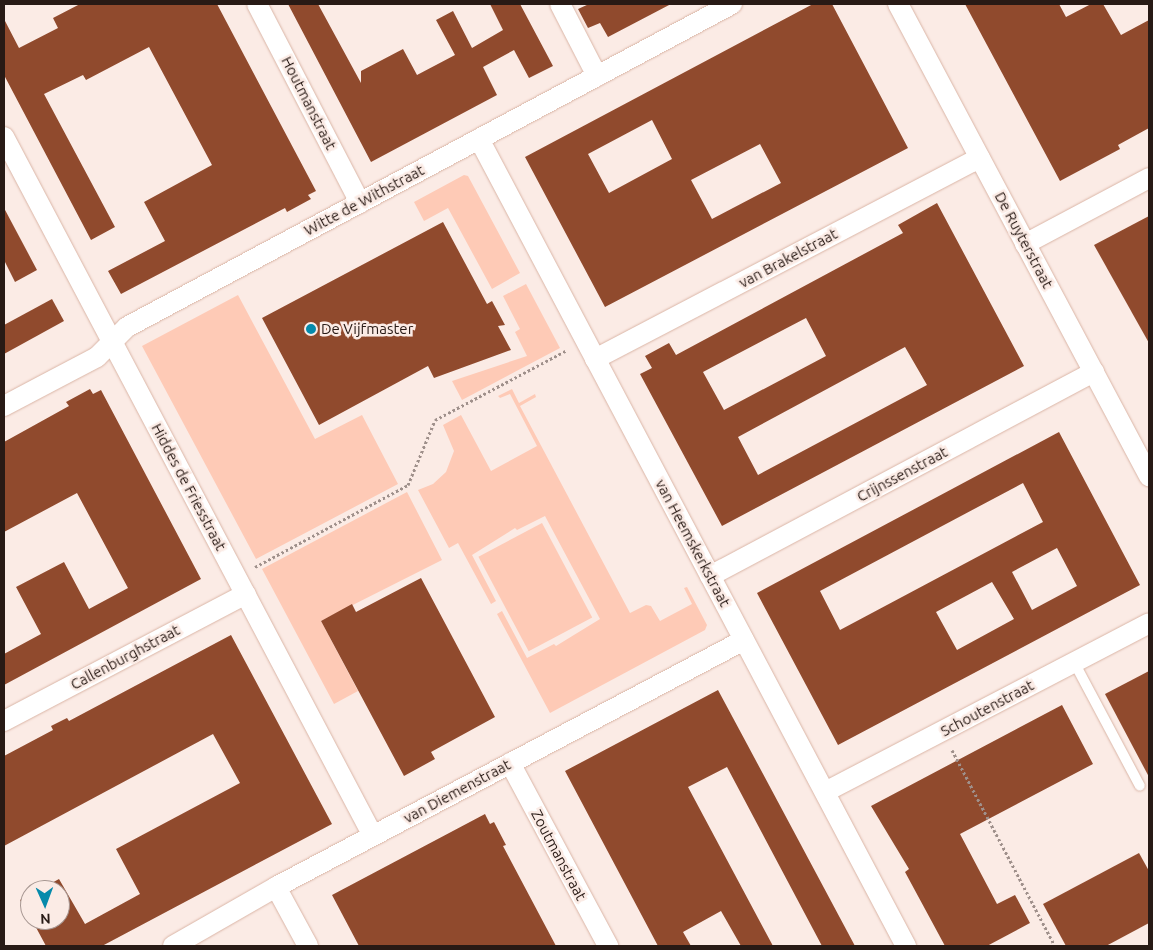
<!DOCTYPE html>
<html>
<head>
<meta charset="utf-8">
<style>
	body { margin:0 }
	#map { position:relative; width:1153px; height:950px; overflow:hidden; background:#fbebe5; font-family:Ubuntu,sans-serif }
	div>[style] { position:absolute }
	.green>* { inset:0; background:#fecab6; transform-origin:0 0 }
	.building>* { inset:0; background:#904a2d }
	.path>* { height:3px; margin-top:-1.5px; transform-origin:0; background:repeating-linear-gradient(90deg,#9f908b 0 2.5px,transparent 0 5px) }
	.roads { filter:drop-shadow(0 0 1px #dab5a6) drop-shadow(0 0 1px #dab5a6) }
	.lane>* { height:10px; margin:-5px; padding:0 5px; transform-origin:5px; border-radius:5px; background:#fff }
	.street>* { height:20px; margin:-10px; padding:0 10px; transform-origin:10px; border-radius:10px; background:#fff }
	.dots>* { width:14px; height:14px; translate:-50% -50%; box-sizing:border-box; border:2px solid #fbebe5; border-radius:50% }
	span { translate:-50% -50%; white-space:nowrap; text-align:center; line-height:1.15; -webkit-text-stroke:5px #fbebe5; paint-order:stroke }
	.street-label { font-size:15px; color:#281a15 }
	.poi-label { font-size:15px; color:#281a15 }
	.left { translate:0 -50%; text-align:left }
	.frame { position:absolute; inset:0; border:5px solid #281a15; pointer-events:none }
	.north { position:absolute; left:20px; top:880px; width:50px; height:50px; box-sizing:border-box; background:#fbebe5; border:1px solid #a79792; border-radius:50%; rotate:178deg; font-size:14px; font-weight:700; line-height:20px; text-align:center; color:#281a15 }
	.north::after { content:''; display:block; margin:auto; width:18px; height:22px; background:#068aab; clip-path:polygon(50% 0,100% 100%,50% 72%,0 100%) }
</style>
</head>
<body>
<div id="map">
	<div class="green">
		<div style="clip-path:polygon(464px 175px,468px 176px,520px 273px,492px 289px,448px 208px,424px 221px,414px 202px)"></div>
		<div style="clip-path:polygon(526px 284px,560px 348px,462px 400px,452px 381px,527px 356px,515px 332px,520px 329px,503px 296px)"></div>
		<div style="clip-path:polygon(238px 295px,315px 439px,362px 415px,398px 484px,256px 559px,142px 346px)"></div>
		<div style="clip-path:polygon(512px 389px,519px 403px,535px 394px,536px 397px,520px 406px,630px 613px,646px 605px,651px 606px,660px 621px,692px 604px,684px 588px,687px 587px,707px 625px,705px 630px,550px 713px,497px 614px,502px 611px,527px 658px,554px 644px,556px 646px,600px 619px,545px 516px,517px 530px,515px 528px,472px 555px,496px 601px,491px 604px,458px 543px,449px 548px,418px 490px,433px 484px,446px 472px,454px 451px,443px 425px,461px 415px,491px 471px,537px 446px,510px 394px,500px 398px,498px 396px)"></div>
		<div style="clip-path:polygon(407px 492px,442px 560px,321px 621px,358px 691px,334px 704px,262px 569px)"></div>
		<div style="left:542px;top:523px;width:107px;height:72px;rotate:62deg"></div>
	</div>
	<div class="building">
		<div style="clip-path:polygon(80px 4px,217px 4px,316px 191px,308px 195px,311px 199px,287px 212px,285px 208px,121px 294px,108px 271px,165px 241px,144px 202px,212px 165px,149px 47px,86px 80px,83px 75px,44px 94px,115px 227px,91px 240px,4px 75px,4px 19px,19px 48px,58px 28px,53px 18px)"></div>
		<div style="clip-path:polygon(288px 4px,318px 4px,361px 83px,361px 71px,403px 49px,417px 75px,455px 55px,436px 20px,453px 11px,472px 48px,503px 30px,490px 4px,520px 4px,553px 66px,529px 78px,514px 50px,483px 67px,497px 95px,371px 162px)"></div>
		<div style="clip-path:polygon(589px 4px,671px 4px,608px 37px,600px 23px,588px 28px,578px 9px)"></div>
		<div style="clip-path:polygon(evenodd,813px 4px,832px 4px,908px 148px,605px 307px,525px 157px,813px 4px,652px 120px,672px 159px,609px 193px,588px 154px,652px 120px,813px 4px,760px 144px,781px 183px,712px 219px,691px 180px,760px 144px)"></div>
		<div style="clip-path:polygon(965px 4px,1059px 4px,1066px 17px,1091px 4px,1103px 4px,1121px 35px,1149px 20px,1149px 128px,1118px 145px,1120px 149px,1060px 181px)"></div>
		<div style="clip-path:polygon(evenodd,937px 203px,1024px 366px,722px 526px,640px 374px,652px 368px,645px 356px,669px 343px,676px 355px,903px 233px,898px 225px,937px 203px,806px 318px,826px 356px,724px 410px,703px 372px,806px 318px,937px 203px,905px 347px,927px 385px,758px 475px,738px 437px,905px 347px)"></div>
		<div style="clip-path:polygon(4px 208px,37px 270px,15px 282px,4px 260px)"></div>
		<div style="clip-path:polygon(1149px 216px,1149px 343px,1094px 245px)"></div>
		<div style="clip-path:polygon(443px 222px,487px 304px,492px 301px,505px 325px,498px 326px,511px 350px,434px 378px,428px 366px,319px 425px,262px 318px)"></div>
		<div style="clip-path:polygon(52px 299px,64px 321px,4px 354px,4px 325px)"></div>
		<div style="clip-path:polygon(90px 389px,93px 394px,101px 390px,201px 579px,4px 685px,4px 654px,41px 634px,16px 587px,64px 562px,89px 609px,128px 588px,77px 493px,4px 532px,4px 442px,69px 406px,66px 402px)"></div>
		<div style="clip-path:polygon(evenodd,1059px 432px,1140px 585px,838px 745px,757px 593px,1059px 432px,1023px 483px,1043px 522px,840px 630px,820px 591px,1023px 483px,1059px 432px,1057px 548px,1077px 586px,1032px 610px,1012px 572px,1057px 548px,1059px 432px,992px 582px,1014px 619px,957px 650px,936px 612px,992px 582px)"></div>
		<div style="clip-path:polygon(421px 578px,495px 717px,431px 752px,435px 759px,404px 776px,321px 621px,352px 604px,356px 612px)"></div>
		<div style="clip-path:polygon(231px 635px,332px 824px,102px 946px,46px 946px,32px 920px,60px 920px,60px 890px,39px 890px,59px 879px,85px 924px,140px 894px,116px 849px,240px 783px,213px 734px,4px 846px,4px 756px,53px 730px,51px 726px,67px 718px,69px 721px)"></div>
		<div style="clip-path:polygon(1149px 671px,1149px 777px,1105px 694px)"></div>
		<div style="clip-path:polygon(718px 690px,747px 744px,855px 946px,822px 946px,727px 767px,688px 787px,773px 946px,741px 946px,721px 911px,683px 932px,691px 946px,658px 946px,565px 771px)"></div>
		<div style="clip-path:polygon(1062px 705px,1093px 764px,960px 834px,997px 904px,1015px 895px,1030px 923px,987px 946px,945px 946px,905px 872px,909px 869px,871px 806px)"></div>
		<div style="clip-path:polygon(485px 814px,490px 824px,494px 822px,506px 845px,503px 846px,556px 946px,359px 946px,332px 895px)"></div>
		<div style="clip-path:polygon(1139px 853px,1149px 871px,1149px 923px,1106px 946px,1066px 946px,1043px 904px)"></div>
		<div style="clip-path:polygon(30px 895px,30px 917px,20px 900px)"></div>
	</div>
	<div class="path">
		<div style="left:255px;top:567px;width:174px;rotate:-28.2deg"></div>
		<div style="left:408px;top:485px;width:70px;rotate:-67.4deg"></div>
		<div style="left:435px;top:420px;width:149px;rotate:-27.9deg"></div>
		<div style="left:952px;top:750px;width:221px;rotate:62.3deg"></div>
	</div>
	<div class="roads">
		<div class="lane">
			<div style="left:1074px;top:662px;width:140px;rotate:62deg"></div>
		</div>
		<div class="street">
			<div style="left:257px;top:4px;width:224px;rotate:62.6deg"></div>
			<div style="left:560px;top:4px;width:81px;rotate:62.8deg"></div>
			<div style="left:898px;top:4px;width:535px;rotate:62deg"></div>
			<div style="left:4px;top:137px;width:790px;rotate:62.17deg"></div>
			<div style="left:479px;top:139px;width:913px;rotate:62.12deg"></div>
			<div style="left:1025px;top:244px;width:140px;rotate:-28deg"></div>
			<div style="left:595px;top:359px;width:434px;rotate:-27.6deg"></div>
			<div style="left:4px;top:406px;width:105px;rotate:-27.8deg"></div>
			<div style="left:97px;top:357px;width:42px;rotate:-45deg"></div>
			<div style="left:127px;top:327px;width:686px;rotate:-28.1deg"></div>
			<div style="left:710px;top:576px;width:435px;rotate:-28deg"></div>
			<div style="left:4px;top:721px;width:273px;rotate:-27.7deg"></div>
			<div style="left:510px;top:763px;width:208px;rotate:61.8deg"></div>
			<div style="left:825px;top:792px;width:365px;rotate:-27.5deg"></div>
			<div style="left:276px;top:887px;width:67px;rotate:61.5deg"></div>
			<div style="left:173px;top:946px;width:119px;rotate:-29.8deg"></div>
			<div style="left:276px;top:887px;width:529px;rotate:-27.82deg"></div>
		</div>
	</div>
	<div class="dots">
		<div style="left:311px;top:329px;background:#068aab"></div>
	</div>
	<div class="street-label">
		<span style="left:309px;top:103px;rotate:63deg">Houtmanstraat</span>
		<span style="left:364px;top:200px;rotate:-28deg">Witte de Withstraat</span>
		<span style="left:1024px;top:240px;rotate:62deg">De Ruyterstraat</span>
		<span style="left:788px;top:258px;rotate:-28deg">van Brakelstraat</span>
		<span style="left:902px;top:474px;rotate:-28deg">Crijnssenstraat</span>
		<span style="left:189px;top:487px;rotate:62deg">Hiddes de Friesstraat</span>
		<span style="left:693px;top:543px;rotate:62deg">van Heemskerkstraat</span>
		<span style="left:125px;top:657px;rotate:-28deg">Callenburghstraat</span>
		<span style="left:987px;top:708px;rotate:-28deg">Schoutenstraat</span>
		<span style="left:457px;top:791px;rotate:-28deg">van Diemenstraat</span>
		<span style="left:559px;top:855px;rotate:62deg">Zoutmanstraat</span>
	</div>
	<div class="poi-label">
		<span class="left" style="left:321px;top:329px">De Vijfmaster</span>
	</div>
	<div class="frame"></div>
	<div class="north">N</div>
</div>
</body>
</html>
